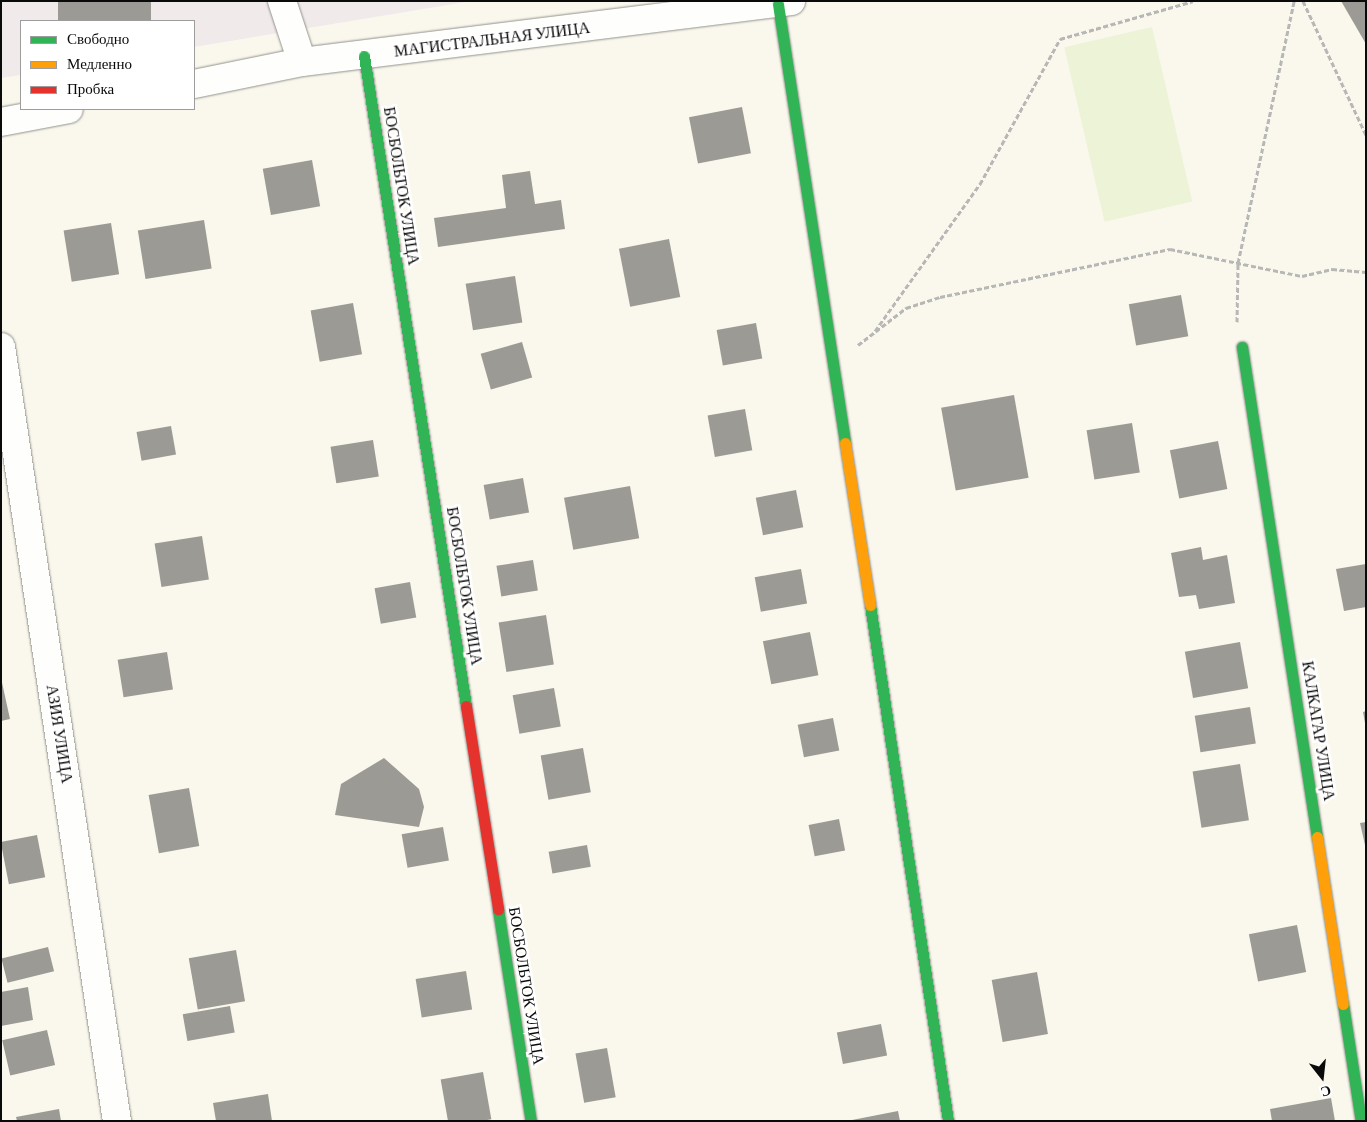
<!DOCTYPE html>
<html>
<head>
<meta charset="utf-8">
<style>
	body { margin:0 }
	#map { position:relative; width:1367px; height:1122px; overflow:hidden; background:#faf8ed; font-family:"Crimson Pro",serif }
	div>[style] { position:absolute }
	.industrial>* { inset:0; background:#f1eaeb }
	.pitch>* { inset:0; background:#ecf3d6; transform-origin:0 0 }
	.building>* { inset:0; background:#9c9a94; transform-origin:0 0 }
	.path>* { height:3px; margin-top:-1.5px; transform-origin:0; background:repeating-linear-gradient(90deg,#b7b7b5 0 5px,transparent 0 7.5px) }
	.roads { filter:drop-shadow(0 0 1px #92918c) drop-shadow(0 0 1px #92918c) }
	.street>* { height:28px; margin:-14px; padding:0 14px; transform-origin:14px; border-radius:14px; background:#fefefc }
	.fast>* { height:11px; margin:-5.5px; padding:0 5.5px; transform-origin:5.5px; border-radius:5.5px; background:#30b455 }
	.slow>* { height:11px; margin:-5.5px; padding:0 5.5px; transform-origin:5.5px; border-radius:5.5px; background:#ff9f0a }
	.jam>* { height:11px; margin:-5.5px; padding:0 5.5px; transform-origin:5.5px; border-radius:5.5px; background:#e5322d }
	span { translate:-50% -50%; white-space:nowrap; text-align:center; line-height:1.15; -webkit-text-stroke:5px #fff; paint-order:stroke }
	.street-label { font-size:16px; color:#0a0a0a }
	.frame { position:absolute; inset:0; border:2px solid #0a0a0a; pointer-events:none }
	.legend { position:absolute; left:20px; top:20px; width:175px; height:90px; box-sizing:border-box; background:#fff; border:1px solid #9d9d9d; margin:0; padding:6px 9px; list-style:none; font-size:15px; color:#0a0a0a }
	.legend li { display:flex; align-items:center; gap:10px; height:25px }
	.legend b { width:25px; border:1px solid #9d9d9d }
	.north { position:absolute; left:1297px; top:1052px; width:50px; height:50px; -webkit-text-stroke:4px #fff; paint-order:stroke; rotate:164deg; font-size:14px; font-weight:700; line-height:20px; text-align:center; color:#0a0a0a }
	.north::after { content:''; display:block; margin:auto; width:18px; height:22px; background:#0a0a0a; clip-path:polygon(50% 0,100% 100%,50% 72%,0 100%) }
</style>
</head>
<body>
<div id="map">
	<div class="industrial">
		<div style="clip-path:polygon(1px 1px,472px 1px,194px 47px,194px 21px,21px 21px,21px 75px,1px 78px)"></div>
	</div>
	<div class="pitch">
		<div style="left:1152px;top:27px;width:179px;height:90px;rotate:77deg"></div>
	</div>
	<div class="building">
		<div style="left:58px;top:1px;width:93px;height:20px"></div>
		<div style="clip-path:polygon(1341px 1px,1366px 1px,1366px 44px)"></div>
		<div style="left:742px;top:107px;width:47px;height:54px;rotate:79deg"></div>
		<div style="left:312px;top:160px;width:47px;height:50px;rotate:80deg"></div>
		<div style="clip-path:polygon(530px 171px,535px 204px,561px 200px,565px 229px,438px 247px,434px 218px,506px 208px,502px 175px)"></div>
		<div style="left:204px;top:220px;width:49px;height:67px;rotate:81deg"></div>
		<div style="left:111px;top:223px;width:52px;height:48px;rotate:81deg"></div>
		<div style="left:669px;top:239px;width:59px;height:51px;rotate:79deg"></div>
		<div style="left:515px;top:276px;width:47px;height:50px;rotate:81deg"></div>
		<div style="left:1181px;top:295px;width:42px;height:53px;rotate:80deg"></div>
		<div style="left:353px;top:303px;width:52px;height:43px;rotate:80deg"></div>
		<div style="left:756px;top:323px;width:36px;height:40px;rotate:80deg"></div>
		<div style="left:522px;top:342px;width:37px;height:43px;rotate:74deg"></div>
		<div style="left:1014px;top:395px;width:84px;height:74px;rotate:80deg"></div>
		<div style="left:745px;top:409px;width:42px;height:38px;rotate:80deg"></div>
		<div style="left:1132px;top:423px;width:50px;height:46px;rotate:81deg"></div>
		<div style="left:171px;top:426px;width:29px;height:35px;rotate:80deg"></div>
		<div style="left:373px;top:440px;width:37px;height:43px;rotate:81deg"></div>
		<div style="left:1218px;top:441px;width:49px;height:49px;rotate:79deg"></div>
		<div style="left:523px;top:478px;width:35px;height:40px;rotate:80deg"></div>
		<div style="left:630px;top:486px;width:53px;height:67px;rotate:80deg"></div>
		<div style="left:796px;top:490px;width:38px;height:41px;rotate:79deg"></div>
		<div style="left:202px;top:536px;width:44px;height:48px;rotate:81deg"></div>
		<div style="clip-path:polygon(1201px 547px,1203px 560px,1227px 555px,1235px 603px,1199px 609px,1196px 595px,1179px 597px,1171px 553px)"></div>
		<div style="left:533px;top:560px;width:31px;height:37px;rotate:81deg"></div>
		<div style="clip-path:polygon(1366px 564px,1366px 607px,1344px 611px,1336px 569px)"></div>
		<div style="left:801px;top:569px;width:35px;height:47px;rotate:80deg"></div>
		<div style="left:410px;top:582px;width:36px;height:36px;rotate:80deg"></div>
		<div style="left:546px;top:615px;width:50px;height:48px;rotate:81deg"></div>
		<div style="left:810px;top:632px;width:44px;height:48px;rotate:79deg"></div>
		<div style="left:1240px;top:642px;width:47px;height:56px;rotate:80deg"></div>
		<div style="left:167px;top:652px;width:38px;height:50px;rotate:81deg"></div>
		<div style="clip-path:polygon(1px 678px,10px 719px,1px 721px)"></div>
		<div style="left:554px;top:688px;width:39px;height:42px;rotate:80deg"></div>
		<div style="left:1250px;top:707px;width:37px;height:56px;rotate:81deg"></div>
		<div style="clip-path:polygon(1366px 711px,1366px 723px,1365px 723px,1363px 712px)"></div>
		<div style="left:833px;top:718px;width:33px;height:36px;rotate:79deg"></div>
		<div style="left:583px;top:748px;width:45px;height:43px;rotate:80deg"></div>
		<div style="clip-path:polygon(384px 758px,419px 789px,424px 807px,419px 827px,335px 815px,341px 784px)"></div>
		<div style="left:1240px;top:764px;width:57px;height:48px;rotate:81deg"></div>
		<div style="left:189px;top:788px;width:59px;height:41px;rotate:80deg"></div>
		<div style="left:839px;top:819px;width:32px;height:31px;rotate:79deg"></div>
		<div style="clip-path:polygon(1366px 822px,1366px 845px,1365px 845px,1360px 823px)"></div>
		<div style="left:443px;top:827px;width:34px;height:42px;rotate:80deg"></div>
		<div style="left:37px;top:835px;width:43px;height:37px;rotate:79deg"></div>
		<div style="left:587px;top:845px;width:22px;height:39px;rotate:80deg"></div>
		<div style="left:1297px;top:925px;width:48px;height:49px;rotate:79deg"></div>
		<div style="left:48px;top:947px;width:25px;height:48px;rotate:76deg"></div>
		<div style="left:236px;top:950px;width:52px;height:48px;rotate:80deg"></div>
		<div style="left:466px;top:971px;width:39px;height:51px;rotate:81deg"></div>
		<div style="left:1037px;top:972px;width:63px;height:46px;rotate:80deg"></div>
		<div style="clip-path:polygon(28px 987px,33px 1020px,1px 1026px,1px 992px)"></div>
		<div style="left:230px;top:1006px;width:27px;height:48px;rotate:80deg"></div>
		<div style="left:881px;top:1024px;width:32px;height:45px;rotate:79deg"></div>
		<div style="left:47px;top:1030px;width:36px;height:46px;rotate:77deg"></div>
		<div style="left:607px;top:1048px;width:50px;height:32px;rotate:80deg"></div>
		<div style="left:483px;top:1072px;width:48px;height:43px;rotate:80deg"></div>
		<div style="clip-path:polygon(268px 1094px,272px 1121px,216px 1121px,213px 1103px)"></div>
		<div style="clip-path:polygon(1331px 1098px,1335px 1121px,1272px 1121px,1270px 1109px)"></div>
		<div style="clip-path:polygon(59px 1109px,61px 1121px,17px 1121px,16px 1117px)"></div>
		<div style="clip-path:polygon(898px 1111px,900px 1121px,852px 1121px,852px 1120px)"></div>
	</div>
	<div class="path">
		<div style="left:1303px;top:1px;width:148px;rotate:64.8deg"></div>
		<div style="left:1237px;top:322px;width:59px;rotate:-89deg"></div>
		<div style="left:1238px;top:263px;width:268px;rotate:-77.9deg"></div>
		<div style="left:875px;top:331px;width:181px;rotate:-54.5deg"></div>
		<div style="left:980px;top:184px;width:166px;rotate:-61.1deg"></div>
		<div style="left:1060px;top:39px;width:138px;rotate:-15.9deg"></div>
		<div style="left:858px;top:345px;width:61px;rotate:-37.6deg"></div>
		<div style="left:906px;top:308px;width:36px;rotate:-18deg"></div>
		<div style="left:940px;top:297px;width:235px;rotate:-11.8deg"></div>
		<div style="left:1170px;top:249px;width:135px;rotate:11.6deg"></div>
		<div style="left:1302px;top:276px;width:31px;rotate:-13deg"></div>
		<div style="left:1332px;top:269px;width:34px;rotate:5deg"></div>
	</div>
	<div class="roads">
		<div class="street">
			<div style="left:282px;top:1px;width:64px;rotate:71.8deg"></div>
			<div style="left:194px;top:84px;width:110px;rotate:-11.5deg"></div>
			<div style="left:302px;top:62px;width:493px;rotate:-7.1deg"></div>
			<div style="left:1px;top:122px;width:69px;rotate:-10.8deg"></div>
			<div style="left:1px;top:347px;width:783px;rotate:81.48deg"></div>
		</div>
		<div class="fast">
			<div style="left:778px;top:4px;width:444px;rotate:81.3deg"></div>
			<div style="left:364px;top:56px;width:658px;rotate:81.08deg"></div>
			<div style="left:1242px;top:347px;width:496px;rotate:81.3deg"></div>
			<div style="left:870px;top:605px;width:522px;rotate:81.4deg"></div>
			<div style="left:498px;top:909px;width:215px;rotate:81.2deg"></div>
			<div style="left:1343px;top:1004px;width:118px;rotate:81.3deg"></div>
		</div>
		<div class="slow">
			<div style="left:845px;top:443px;width:164px;rotate:81.2deg"></div>
			<div style="left:1317px;top:837px;width:169px;rotate:81.2deg"></div>
		</div>
		<div class="jam">
			<div style="left:466px;top:706px;width:206px;rotate:81deg"></div>
		</div>
	</div>
	<div class="street-label">
		<span style="left:492px;top:40px;rotate:-7deg">МАГИСТРАЛЬНАЯ УЛИЦА</span>
		<span style="left:401px;top:186px;rotate:81deg">БОСБОЛЬТОК УЛИЦА</span>
		<span style="left:464px;top:586px;rotate:81deg">БОСБОЛЬТОК УЛИЦА</span>
		<span style="left:1318px;top:731px;rotate:81deg">КАЛКАГАР УЛИЦА</span>
		<span style="left:59px;top:734px;rotate:81deg">АЗИЯ УЛИЦА</span>
		<span style="left:526px;top:986px;rotate:81deg">БОСБОЛЬТОК УЛИЦА</span>
	</div>
	<div class="frame"></div>
	<ul class="legend">
	<li><b style="height:6px;background:#30b455"></b>Свободно</li>
	<li><b style="height:6px;background:#ff9f0a"></b>Медленно</li>
	<li><b style="height:6px;background:#e5322d"></b>Пробка</li>
	</ul>
	<div class="north">С</div>
</div>
</body>
</html>
